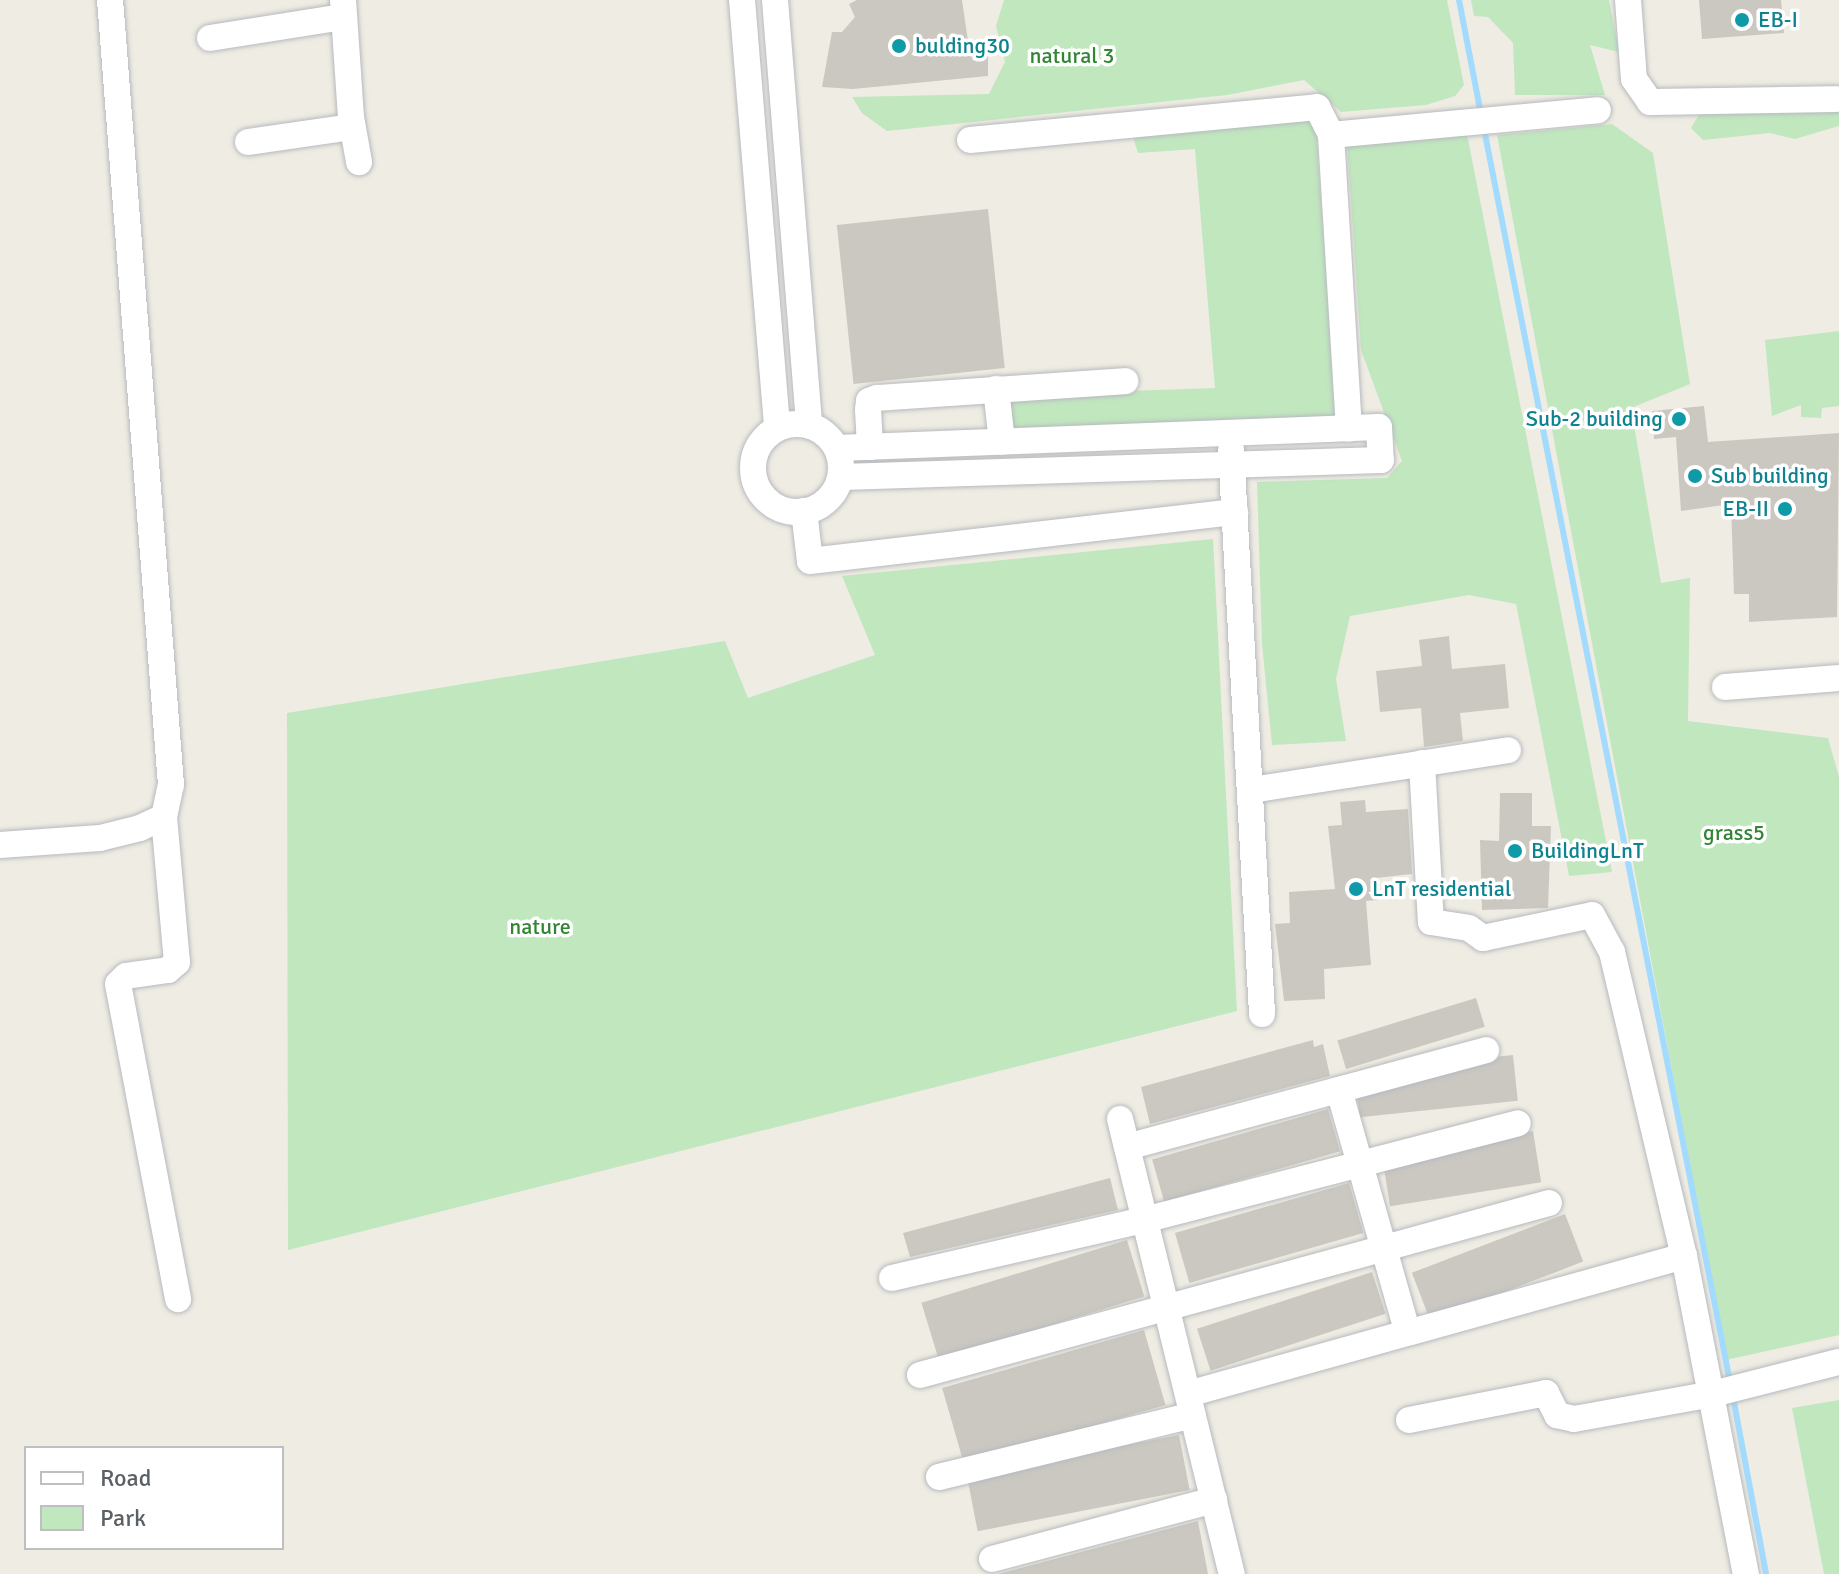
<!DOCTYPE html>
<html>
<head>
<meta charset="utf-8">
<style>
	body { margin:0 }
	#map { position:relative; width:1839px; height:1574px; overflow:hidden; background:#efece3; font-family:Signika,sans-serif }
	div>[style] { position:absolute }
	.green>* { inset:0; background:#c1e7bf }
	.stream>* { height:6px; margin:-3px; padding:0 3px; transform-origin:3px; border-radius:3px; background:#a3dbff }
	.building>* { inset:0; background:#cbc8c2; transform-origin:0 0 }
	.roads { filter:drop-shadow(0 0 2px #b6babe) drop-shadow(0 0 2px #b6babe) }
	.minor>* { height:26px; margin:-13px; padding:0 13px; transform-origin:13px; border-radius:13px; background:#fff }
	.minor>.ring { margin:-13px; padding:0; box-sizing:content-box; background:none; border:26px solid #fff; border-radius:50% }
	.dots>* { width:22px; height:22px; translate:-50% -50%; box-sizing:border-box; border:4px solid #fff; border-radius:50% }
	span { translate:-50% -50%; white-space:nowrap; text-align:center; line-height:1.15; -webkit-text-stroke:7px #fff; paint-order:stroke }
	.culture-label { font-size:22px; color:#0d838f }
	.left { translate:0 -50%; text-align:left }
	.right { translate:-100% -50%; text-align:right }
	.park-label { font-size:22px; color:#328533 }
	.legend { position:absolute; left:24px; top:1446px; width:260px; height:104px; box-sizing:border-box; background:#fff; border:2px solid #bdbfc1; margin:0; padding:10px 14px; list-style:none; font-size:24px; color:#5b6064 }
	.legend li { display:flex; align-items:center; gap:16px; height:40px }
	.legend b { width:40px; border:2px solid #bdbfc1 }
</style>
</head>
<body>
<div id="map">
	<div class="green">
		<div style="clip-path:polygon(1004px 0,1447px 0,1464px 85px,1455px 96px,1426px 105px,1341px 112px,1304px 80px,1227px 95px,887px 131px,862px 113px,852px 97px,989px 94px,1005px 62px,996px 26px)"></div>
		<div style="clip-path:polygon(1471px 0,1609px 0,1619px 52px,1590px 45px,1605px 95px,1515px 95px,1513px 43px,1488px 17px,1474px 16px)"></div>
		<div style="clip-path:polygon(1839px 106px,1839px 126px,1795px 139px,1770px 133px,1703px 140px,1691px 128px,1702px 110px)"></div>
		<div style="clip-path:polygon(1315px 116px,1337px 418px,1012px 429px,1008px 395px,1215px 388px,1195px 149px,1138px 153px,1132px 134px)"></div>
		<div style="clip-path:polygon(1612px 124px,1653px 153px,1690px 384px,1631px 408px,1661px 583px,1690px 578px,1688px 721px,1828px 738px,1839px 777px,1839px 1335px,1726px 1360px,1497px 135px)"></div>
		<div style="clip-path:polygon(1467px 134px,1612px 872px,1569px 876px,1516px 604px,1469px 595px,1350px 616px,1336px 679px,1346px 741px,1272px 745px,1262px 644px,1257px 482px,1387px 478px,1402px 461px,1361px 350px,1347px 143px)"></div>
		<div style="clip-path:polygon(1839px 331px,1839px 406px,1822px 408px,1821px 418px,1801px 417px,1801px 405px,1772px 416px,1765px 340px)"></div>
		<div style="clip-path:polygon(1213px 539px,1237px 1011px,288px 1250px,287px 713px,725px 641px,748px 698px,875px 655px,842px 576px)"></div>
		<div style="clip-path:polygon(1839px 1400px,1839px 1574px,1824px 1574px,1792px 1408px)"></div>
	</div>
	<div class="stream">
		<div style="left:1459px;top:0;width:116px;rotate:79.1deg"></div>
		<div style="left:1484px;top:129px;width:1277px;rotate:78.89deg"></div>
		<div style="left:1733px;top:1397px;width:180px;rotate:79.4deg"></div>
	</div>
	<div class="building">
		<div style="clip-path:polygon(857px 0,962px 0,969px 48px,988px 43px,988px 76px,853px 89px,822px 87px,832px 32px,842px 32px,855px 17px,849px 4px)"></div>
		<div style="clip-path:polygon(1699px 0,1781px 0,1784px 33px,1702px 39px)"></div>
		<div style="left:988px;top:209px;width:160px;height:152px;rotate:84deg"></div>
		<div style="clip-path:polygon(1704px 406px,1708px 442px,1839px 433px,1837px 617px,1749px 622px,1749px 594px,1734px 594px,1731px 504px,1681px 511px,1676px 437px,1654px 439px,1652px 411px)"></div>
		<div style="clip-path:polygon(1449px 636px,1452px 669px,1505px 664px,1509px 708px,1460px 713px,1463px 741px,1424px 747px,1421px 708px,1380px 712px,1376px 671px,1422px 666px,1419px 640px)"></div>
		<div style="clip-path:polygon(1500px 793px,1532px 793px,1532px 826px,1551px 826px,1548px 908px,1482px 910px,1480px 840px,1499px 841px)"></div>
		<div style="clip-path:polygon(1365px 800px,1366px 812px,1408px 809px,1412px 874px,1376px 878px,1378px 900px,1366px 901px,1371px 965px,1324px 969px,1325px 999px,1284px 1001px,1275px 924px,1290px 923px,1289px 892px,1335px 889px,1328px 826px,1342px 825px,1340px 802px)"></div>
		<div style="left:1476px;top:998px;width:30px;height:145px;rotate:73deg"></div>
		<div style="clip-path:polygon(1313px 1040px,1314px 1047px,1323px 1044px,1330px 1076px,1150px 1124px,1141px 1087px)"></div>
		<div style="left:1513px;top:1055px;width:46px;height:159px;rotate:84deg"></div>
		<div style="left:1328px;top:1109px;width:44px;height:183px;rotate:74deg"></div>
		<div style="left:1533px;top:1131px;width:52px;height:153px;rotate:81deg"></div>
		<div style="clip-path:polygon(1110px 1178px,1118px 1210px,910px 1257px,903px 1233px)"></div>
		<div style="left:1349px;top:1183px;width:52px;height:181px;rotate:74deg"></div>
		<div style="left:1565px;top:1214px;width:51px;height:164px;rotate:69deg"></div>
		<div style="left:1127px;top:1240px;width:59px;height:215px;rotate:73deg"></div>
		<div style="left:1372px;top:1272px;width:44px;height:184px;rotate:72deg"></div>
		<div style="left:1144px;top:1330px;width:78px;height:210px;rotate:74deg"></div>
		<div style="left:1179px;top:1435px;width:56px;height:216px;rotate:79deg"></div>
		<div style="clip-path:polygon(1198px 1521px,1208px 1574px,998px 1574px)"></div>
	</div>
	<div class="roads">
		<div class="minor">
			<div style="left:343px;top:0;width:117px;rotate:86.1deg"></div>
			<div style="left:351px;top:117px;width:46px;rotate:79.9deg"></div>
			<div style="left:742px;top:0;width:429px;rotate:85.3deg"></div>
			<div style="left:775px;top:0;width:427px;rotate:85.4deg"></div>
			<div style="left:1628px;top:0;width:79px;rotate:85.7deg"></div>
			<div style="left:1634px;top:79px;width:28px;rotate:55deg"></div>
			<div style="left:1650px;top:102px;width:186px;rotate:-0.9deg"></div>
			<div style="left:210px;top:38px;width:135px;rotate:-9deg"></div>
			<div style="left:1331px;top:135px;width:268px;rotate:-5.3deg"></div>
			<div style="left:970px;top:140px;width:349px;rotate:-5.4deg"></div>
			<div style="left:1317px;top:107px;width:31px;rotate:63deg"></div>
			<div style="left:1331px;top:135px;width:294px;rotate:86.5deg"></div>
			<div style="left:248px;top:142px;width:105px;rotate:-8.2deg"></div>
			<div style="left:996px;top:389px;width:53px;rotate:83.5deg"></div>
			<div class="ring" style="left:753px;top:424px;width:62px;height:62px"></div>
			<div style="left:870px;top:447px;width:37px;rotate:-93deg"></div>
			<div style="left:868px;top:410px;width:9px;rotate:-84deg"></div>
			<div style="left:869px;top:401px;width:9px;rotate:-21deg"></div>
			<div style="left:877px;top:398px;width:249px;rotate:-3.9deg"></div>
			<div style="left:837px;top:448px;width:542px;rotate:-2.22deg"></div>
			<div style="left:1379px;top:427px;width:33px;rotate:87deg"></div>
			<div style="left:1381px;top:460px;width:540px;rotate:178.2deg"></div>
			<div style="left:1231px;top:450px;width:565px;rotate:86.85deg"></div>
			<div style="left:804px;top:511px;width:50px;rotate:83.2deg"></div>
			<div style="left:810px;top:561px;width:428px;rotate:-6.6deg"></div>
			<div style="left:1725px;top:687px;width:114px;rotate:-4.5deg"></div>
			<div style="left:1422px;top:763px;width:159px;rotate:86.8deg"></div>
			<div style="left:1431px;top:922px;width:38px;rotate:9deg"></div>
			<div style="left:1469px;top:928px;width:17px;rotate:36deg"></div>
			<div style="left:1483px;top:938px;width:111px;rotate:-11.9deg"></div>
			<div style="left:1592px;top:915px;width:42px;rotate:61.6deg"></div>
			<div style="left:1612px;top:952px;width:312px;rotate:76.7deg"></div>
			<div style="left:1684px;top:1256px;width:324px;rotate:79deg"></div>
			<div style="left:1251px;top:790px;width:260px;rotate:-8.8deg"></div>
			<div style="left:164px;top:817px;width:146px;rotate:84.9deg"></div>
			<div style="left:177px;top:962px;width:12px;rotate:138deg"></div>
			<div style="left:168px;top:970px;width:42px;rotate:171.9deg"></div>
			<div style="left:126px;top:976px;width:11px;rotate:135deg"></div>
			<div style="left:118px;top:984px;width:321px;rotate:79.2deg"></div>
			<div style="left:0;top:845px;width:100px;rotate:-4deg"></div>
			<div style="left:100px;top:838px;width:41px;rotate:-14deg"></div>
			<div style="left:140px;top:828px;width:26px;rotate:-25deg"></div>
			<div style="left:164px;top:817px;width:33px;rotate:-78deg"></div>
			<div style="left:171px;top:785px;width:787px;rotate:-94.44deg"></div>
			<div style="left:1339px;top:1090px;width:250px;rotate:74.2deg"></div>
			<div style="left:1120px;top:1119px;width:469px;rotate:76.2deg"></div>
			<div style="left:1127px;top:1147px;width:372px;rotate:-15.1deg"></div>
			<div style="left:892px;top:1278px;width:259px;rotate:-13deg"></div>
			<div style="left:1144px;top:1220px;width:386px;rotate:-14.5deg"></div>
			<div style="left:920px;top:1375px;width:652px;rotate:-15.29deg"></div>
			<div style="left:1188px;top:1394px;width:515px;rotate:-15.55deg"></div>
			<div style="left:1409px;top:1420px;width:140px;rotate:-11.1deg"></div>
			<div style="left:1546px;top:1393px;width:25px;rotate:63deg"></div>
			<div style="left:1557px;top:1415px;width:17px;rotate:13deg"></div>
			<div style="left:1574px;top:1419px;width:141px;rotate:-10.2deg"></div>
			<div style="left:1713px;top:1394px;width:130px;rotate:-14.3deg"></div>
			<div style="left:939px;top:1477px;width:261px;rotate:-13.7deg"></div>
			<div style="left:992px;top:1559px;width:230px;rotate:-14.9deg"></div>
		</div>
	</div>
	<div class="dots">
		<div style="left:1742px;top:20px;background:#0f9aa8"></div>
		<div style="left:899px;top:46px;background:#0f9aa8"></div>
		<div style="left:1679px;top:419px;background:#0f9aa8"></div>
		<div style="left:1695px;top:476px;background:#0f9aa8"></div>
		<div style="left:1785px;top:509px;background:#0f9aa8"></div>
		<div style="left:1515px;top:851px;background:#0f9aa8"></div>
		<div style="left:1356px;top:889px;background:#0f9aa8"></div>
	</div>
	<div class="culture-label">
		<span class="left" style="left:1758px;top:20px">EB-I</span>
		<span class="left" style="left:915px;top:46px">bulding30</span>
		<span class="right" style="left:1663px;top:419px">Sub-2 building</span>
		<span class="left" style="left:1711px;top:476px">Sub building</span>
		<span class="right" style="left:1769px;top:509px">EB-II</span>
		<span class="left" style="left:1531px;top:851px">BuildingLnT</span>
		<span class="left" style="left:1372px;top:889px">LnT residential</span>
	</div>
	<div class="park-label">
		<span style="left:1072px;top:56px">natural 3</span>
		<span style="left:1734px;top:833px">grass5</span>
		<span style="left:540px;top:927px">nature</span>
	</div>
	<ul class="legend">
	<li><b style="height:10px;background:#fff"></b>Road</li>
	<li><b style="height:22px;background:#c1e7bf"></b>Park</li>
	</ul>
</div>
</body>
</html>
